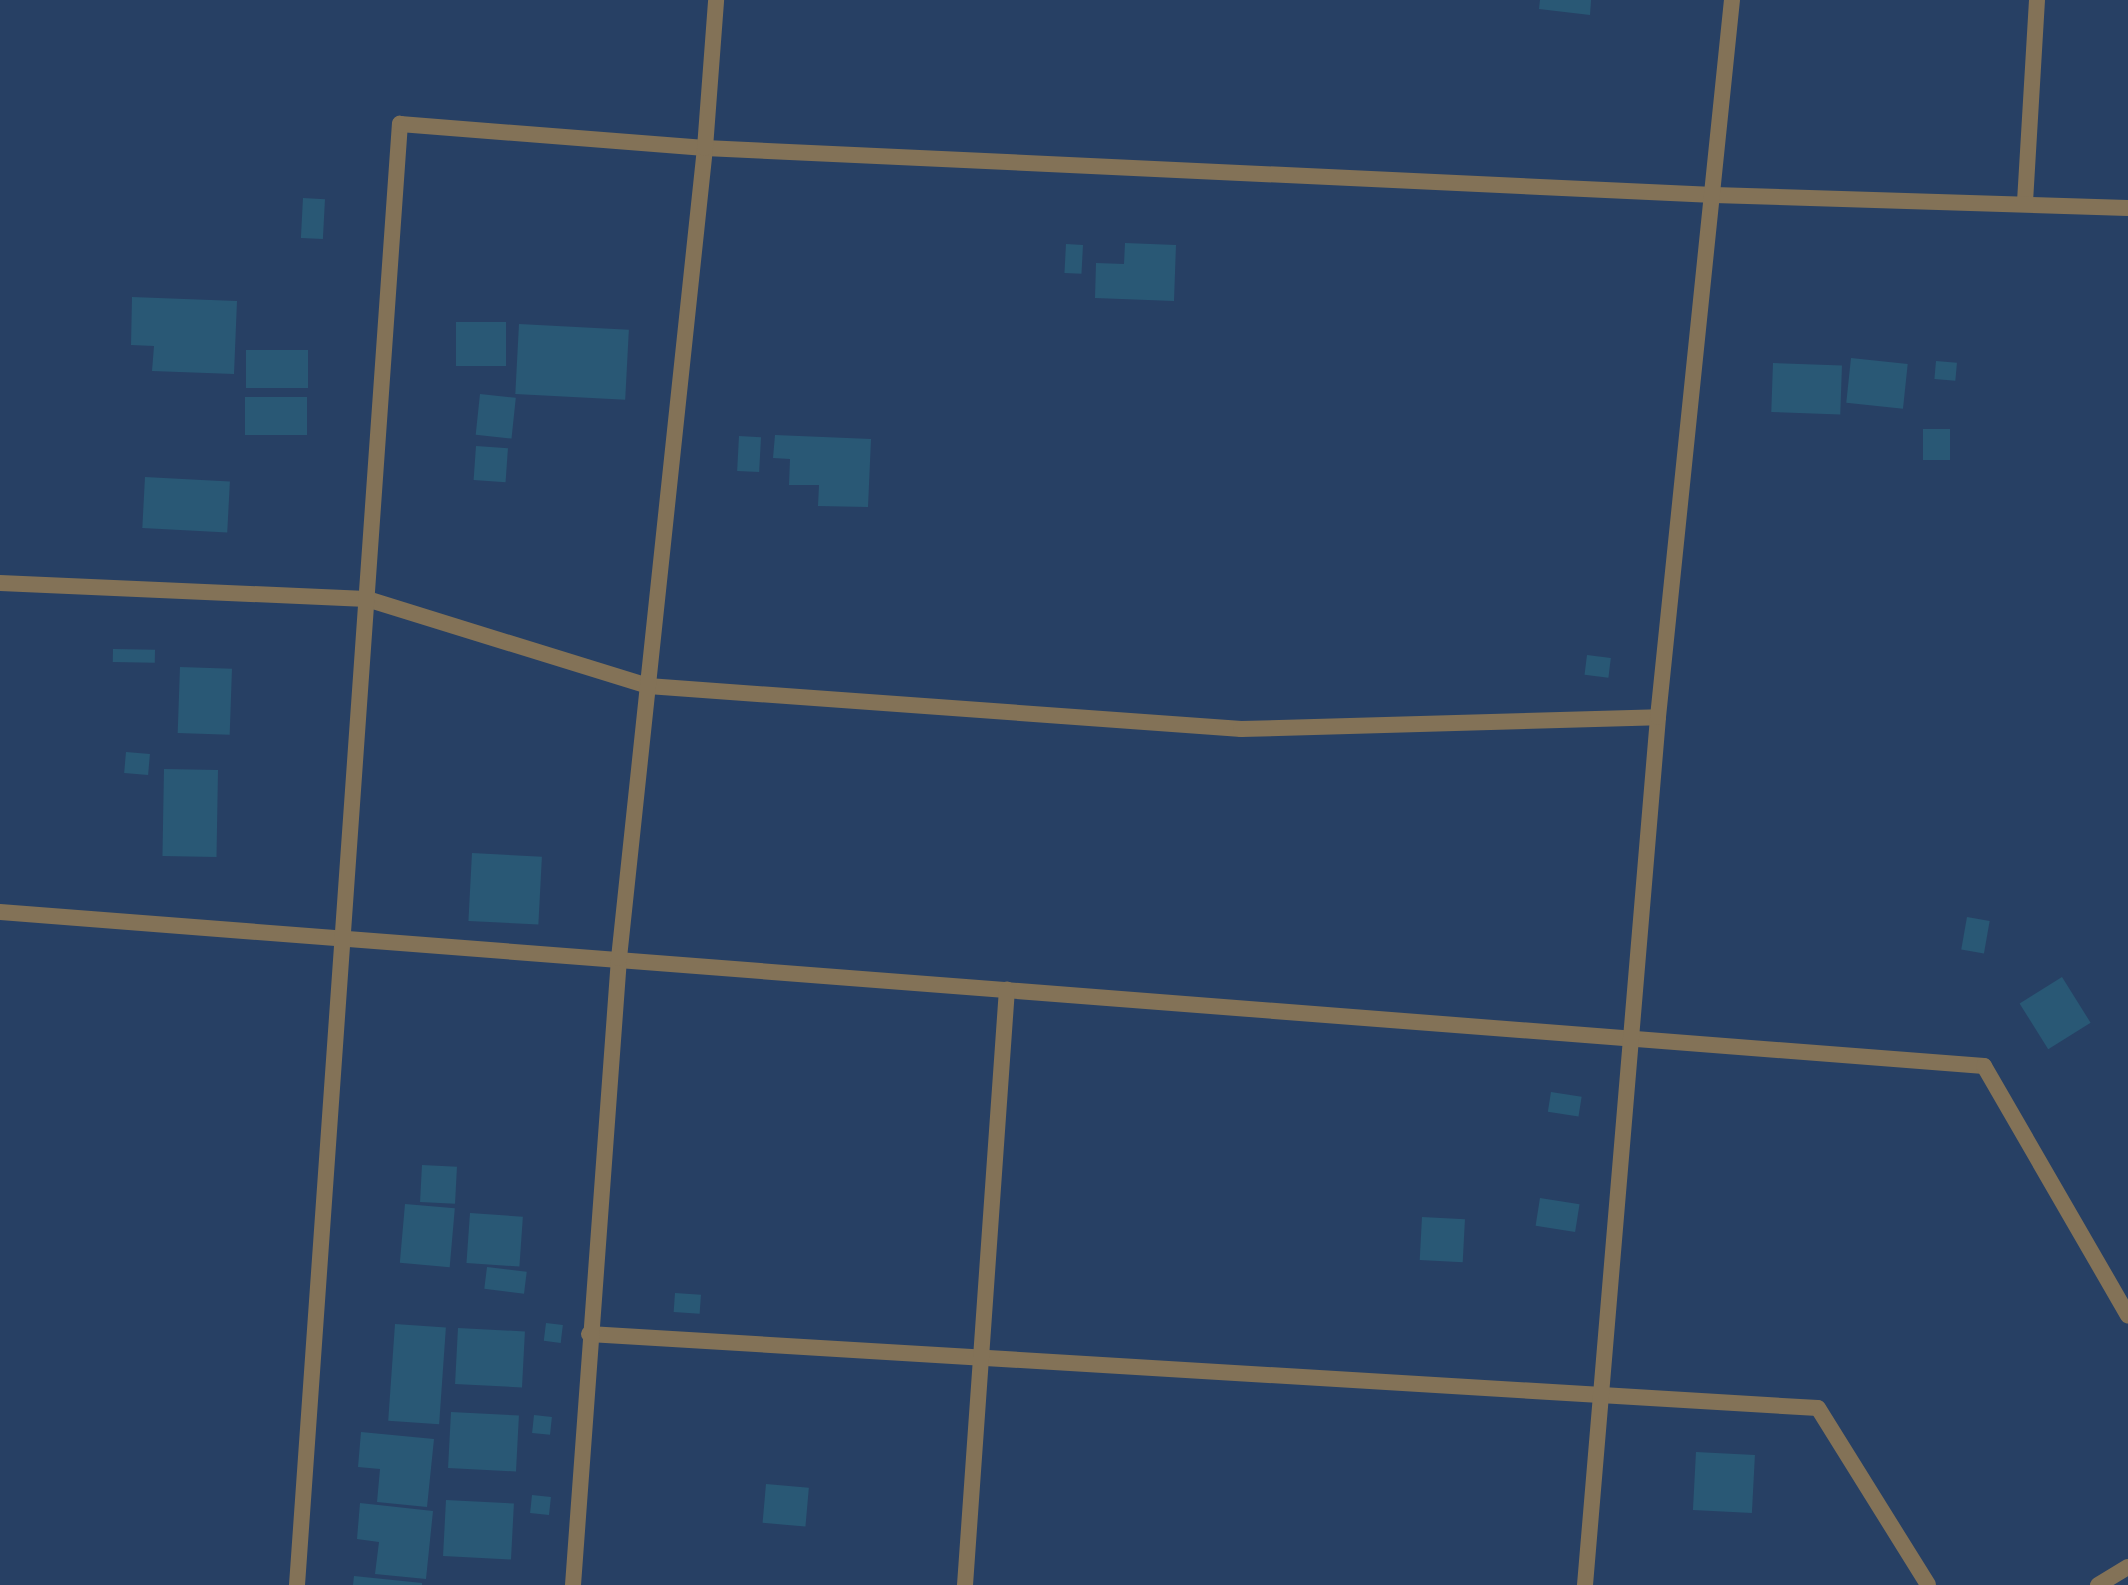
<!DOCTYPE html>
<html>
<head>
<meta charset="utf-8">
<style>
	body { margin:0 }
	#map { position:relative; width:2128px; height:1585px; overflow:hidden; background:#274064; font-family:"Noto Sans",sans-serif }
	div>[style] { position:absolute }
	.building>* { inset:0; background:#295875; transform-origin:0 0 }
	.minor>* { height:16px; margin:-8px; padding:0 8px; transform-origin:8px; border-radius:8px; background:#837257 }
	span { translate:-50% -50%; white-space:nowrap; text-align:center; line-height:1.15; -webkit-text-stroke:6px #1b2737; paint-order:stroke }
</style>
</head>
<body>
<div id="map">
	<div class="building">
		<div style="clip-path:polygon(1540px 0,1591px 0,1590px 15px,1539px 9px)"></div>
		<div style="left:303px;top:198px;width:22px;height:40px;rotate:3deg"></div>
		<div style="clip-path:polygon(1125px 243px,1176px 245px,1174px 301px,1095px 298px,1096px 263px,1124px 264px)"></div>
		<div style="left:1066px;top:244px;width:17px;height:29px;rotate:3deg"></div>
		<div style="clip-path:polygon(132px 297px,237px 301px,234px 374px,152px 371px,154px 346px,131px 345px)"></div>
		<div style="left:456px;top:322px;width:50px;height:44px"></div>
		<div style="left:519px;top:324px;width:110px;height:70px;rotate:3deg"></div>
		<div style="left:246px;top:350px;width:62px;height:38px"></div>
		<div style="left:1851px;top:358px;width:57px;height:45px;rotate:6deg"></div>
		<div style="left:1936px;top:361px;width:21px;height:18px;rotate:5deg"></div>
		<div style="left:1773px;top:363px;width:69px;height:49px;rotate:2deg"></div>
		<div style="left:480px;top:394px;width:36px;height:41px;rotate:6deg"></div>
		<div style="left:245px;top:397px;width:62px;height:38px"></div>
		<div style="left:1923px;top:429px;width:27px;height:31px"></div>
		<div style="clip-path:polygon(775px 435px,871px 439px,868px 507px,818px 506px,819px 485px,789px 485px,790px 459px,773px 458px)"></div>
		<div style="left:739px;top:436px;width:22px;height:35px;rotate:3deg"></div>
		<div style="left:476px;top:446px;width:32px;height:34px;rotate:4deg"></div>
		<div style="left:145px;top:477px;width:85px;height:51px;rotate:3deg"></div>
		<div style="left:113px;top:649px;width:42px;height:13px;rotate:1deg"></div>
		<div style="left:1587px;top:655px;width:24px;height:20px;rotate:7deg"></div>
		<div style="left:180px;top:667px;width:52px;height:66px;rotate:2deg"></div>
		<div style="left:126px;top:752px;width:24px;height:21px;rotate:5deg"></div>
		<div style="left:164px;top:769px;width:54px;height:87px;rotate:1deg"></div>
		<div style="left:472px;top:853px;width:70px;height:68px;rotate:3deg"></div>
		<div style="left:1967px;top:917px;width:23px;height:33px;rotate:10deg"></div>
		<div style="left:2062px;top:977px;width:54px;height:50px;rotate:58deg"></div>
		<div style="left:1551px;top:1092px;width:31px;height:20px;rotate:9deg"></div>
		<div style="left:422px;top:1165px;width:35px;height:37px;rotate:3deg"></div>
		<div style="left:1540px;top:1198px;width:40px;height:28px;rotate:9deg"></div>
		<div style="left:405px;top:1204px;width:50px;height:59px;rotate:5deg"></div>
		<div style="left:470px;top:1213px;width:53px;height:50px;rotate:4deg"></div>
		<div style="left:1422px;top:1217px;width:43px;height:43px;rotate:3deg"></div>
		<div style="left:487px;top:1267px;width:40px;height:22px;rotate:7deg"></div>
		<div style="left:675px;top:1293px;width:26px;height:19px;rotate:4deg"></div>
		<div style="left:546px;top:1323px;width:17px;height:18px;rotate:7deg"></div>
		<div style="left:395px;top:1324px;width:51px;height:97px;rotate:4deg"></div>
		<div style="left:458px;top:1328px;width:67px;height:56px;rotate:3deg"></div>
		<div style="left:451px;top:1412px;width:68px;height:56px;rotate:3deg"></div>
		<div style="left:534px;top:1415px;width:18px;height:18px;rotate:6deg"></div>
		<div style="clip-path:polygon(361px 1432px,434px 1439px,427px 1507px,377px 1502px,380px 1469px,358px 1467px)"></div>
		<div style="left:1696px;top:1452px;width:59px;height:58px;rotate:3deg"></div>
		<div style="left:766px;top:1484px;width:43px;height:39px;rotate:5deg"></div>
		<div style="left:532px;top:1495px;width:19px;height:18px;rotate:6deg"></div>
		<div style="left:446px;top:1500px;width:68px;height:56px;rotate:3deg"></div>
		<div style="clip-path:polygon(360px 1503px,433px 1511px,426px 1579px,375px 1574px,379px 1542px,357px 1539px)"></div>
		<div style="clip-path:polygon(354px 1576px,422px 1583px,422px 1585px,353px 1585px)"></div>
	</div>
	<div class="minor">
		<div style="left:2025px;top:202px;width:202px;rotate:-86.6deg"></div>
		<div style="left:0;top:583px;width:367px;rotate:2.5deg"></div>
		<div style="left:367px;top:599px;width:294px;rotate:17.2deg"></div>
		<div style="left:648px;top:686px;width:595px;rotate:4.15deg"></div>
		<div style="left:1241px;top:729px;width:417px;rotate:-1.6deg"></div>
		<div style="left:0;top:912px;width:1990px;rotate:4.44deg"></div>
		<div style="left:1984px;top:1066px;width:288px;rotate:60deg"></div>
		<div style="left:589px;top:1334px;width:1231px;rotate:3.45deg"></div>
		<div style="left:1818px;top:1408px;width:208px;rotate:58.1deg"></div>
		<div style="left:297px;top:1585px;width:1465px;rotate:-85.97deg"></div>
		<div style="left:400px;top:124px;width:306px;rotate:4.5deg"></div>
		<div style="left:705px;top:148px;width:1010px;rotate:2.67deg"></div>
		<div style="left:1714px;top:195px;width:414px;rotate:1.8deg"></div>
		<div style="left:573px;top:1585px;width:629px;rotate:-85.8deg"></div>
		<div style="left:619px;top:958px;width:815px;rotate:-83.94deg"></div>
		<div style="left:705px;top:148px;width:148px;rotate:-85.7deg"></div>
		<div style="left:965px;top:1585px;width:597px;rotate:-85.97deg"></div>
		<div style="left:1585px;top:1585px;width:871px;rotate:-85.19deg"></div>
		<div style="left:1658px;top:717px;width:721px;rotate:-84.11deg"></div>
		<div style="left:2098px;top:1585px;width:35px;rotate:-31deg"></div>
	</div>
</div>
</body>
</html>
